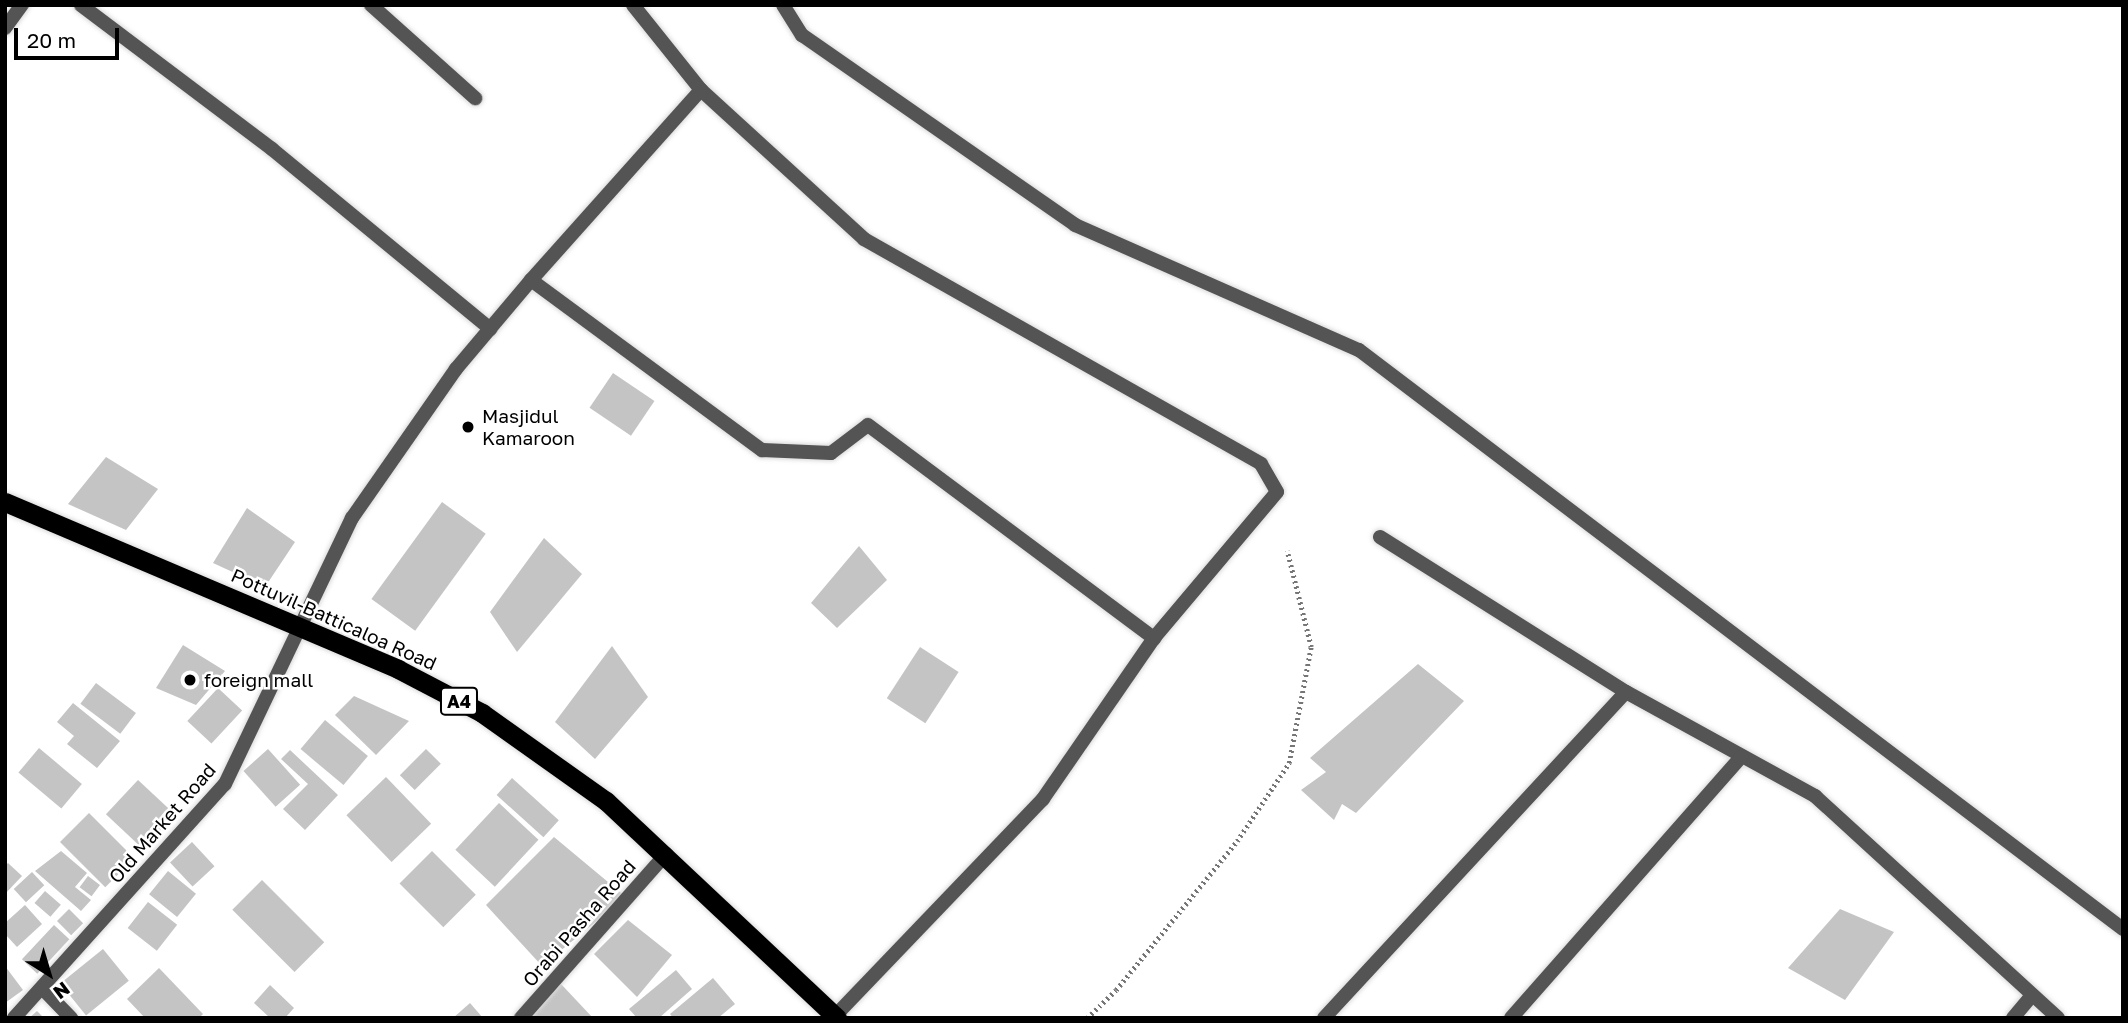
<!DOCTYPE html>
<html>
<head>
<meta charset="utf-8">
<style>
	body { margin:0 }
	#map { position:relative; width:2128px; height:1023px; overflow:hidden; background:#fff; font-family:"Golos Text",sans-serif }
	div>[style] { position:absolute }
	.building>* { inset:0; background:#c4c4c4; transform-origin:0 0 }
	.path>* { height:4.5px; margin-top:-2.25px; transform-origin:0; background:repeating-linear-gradient(90deg,#767676 0 2px,transparent 0 5.5px) }
	.roads { filter:drop-shadow(0 0 2px #dbdbdb) drop-shadow(0 0 2px #dbdbdb) }
	.minor>* { height:14px; margin:-7px; padding:0 7px; transform-origin:7px; border-radius:7px; background:#545454 }
	.trunk>* { height:19px; margin:-9.5px; padding:0 9.5px; transform-origin:9.5px; border-radius:9.5px; background:#000 }
	.dots>* { width:19px; height:19px; translate:-50% -50%; box-sizing:border-box; border:4px solid #fff; border-radius:50% }
	span { translate:-50% -50%; white-space:nowrap; text-align:center; line-height:1.15; -webkit-text-stroke:5px #fff; paint-order:stroke }
	.shield-label span { padding:2px 5px; background:#fff; border:2px solid; border-radius:5px; -webkit-text-stroke-width:0 }
	.shield-label { font-size:18px; color:#000; font-weight:700 }
	.poi-label { font-size:19px; color:#000 }
	.left { translate:0 -50%; text-align:left }
	.street-label { font-size:19px; color:#000 }
	.frame { position:absolute; inset:0; border:7px solid #000; pointer-events:none }
	.north { position:absolute; left:14px; top:939px; width:70px; height:70px; -webkit-text-stroke:5px #fff; paint-order:stroke; rotate:143deg; font-size:19px; font-weight:700; line-height:28px; text-align:center; color:#000 }
	.north::after { content:''; display:block; margin:auto; width:24px; height:32px; background:#000; clip-path:polygon(50% 0,100% 100%,50% 72%,0 100%) }
	.scale { position:absolute; left:14px; top:28px; width:105px; height:32px; box-sizing:border-box; border:4px solid #000; border-top:0; padding-left:9px; font-size:21px; line-height:24px; white-space:nowrap; color:#000; -webkit-text-stroke:5px #fff; paint-order:stroke }
</style>
</head>
<body>
<div id="map">
	<div class="building">
		<div style="left:613px;top:373px;width:50px;height:42px;rotate:34deg"></div>
		<div style="clip-path:polygon(106px 457px,158px 489px,126px 530px,68px 504px)"></div>
		<div style="left:442px;top:502px;width:54px;height:120px;rotate:36deg"></div>
		<div style="clip-path:polygon(247px 508px,295px 542px,265px 587px,213px 563px)"></div>
		<div style="clip-path:polygon(544px 538px,582px 574px,517px 652px,490px 612px)"></div>
		<div style="clip-path:polygon(859px 546px,887px 580px,837px 628px,811px 603px)"></div>
		<div style="clip-path:polygon(183px 645px,225px 671px,196px 705px,156px 688px)"></div>
		<div style="clip-path:polygon(612px 646px,648px 697px,595px 759px,555px 722px)"></div>
		<div style="left:920px;top:647px;width:46px;height:61px;rotate:33deg"></div>
		<div style="clip-path:polygon(1418px 664px,1464px 701px,1356px 813px,1342px 804px,1334px 820px,1301px 790px,1326px 772px,1310px 758px)"></div>
		<div style="left:96px;top:683px;width:50px;height:26px;rotate:37deg"></div>
		<div style="left:218px;top:688px;width:33px;height:45px;rotate:43deg"></div>
		<div style="clip-path:polygon(354px 696px,409px 721px,376px 755px,335px 715px)"></div>
		<div style="clip-path:polygon(73px 703px,120px 741px,97px 768px,67px 744px,74px 736px,57px 722px)"></div>
		<div style="left:325px;top:720px;width:56px;height:38px;rotate:40deg"></div>
		<div style="left:39px;top:748px;width:56px;height:32px;rotate:40deg"></div>
		<div style="left:268px;top:749px;width:48px;height:33px;rotate:48deg"></div>
		<div style="left:426px;top:749px;width:21px;height:37px;rotate:45deg"></div>
		<div style="clip-path:polygon(290px 750px,338px 795px,305px 830px,283px 809px,308px 784px,281px 759px)"></div>
		<div style="left:386px;top:777px;width:65px;height:55px;rotate:46deg"></div>
		<div style="left:512px;top:778px;width:63px;height:23px;rotate:42deg"></div>
		<div style="left:138px;top:780px;width:51px;height:47px;rotate:43deg"></div>
		<div style="left:499px;top:803px;width:54px;height:64px;rotate:43deg"></div>
		<div style="left:89px;top:813px;width:64px;height:41px;rotate:45deg"></div>
		<div style="clip-path:polygon(554px 837px,626px 897px,542px 966px,486px 905px)"></div>
		<div style="left:192px;top:842px;width:33px;height:30px;rotate:47deg"></div>
		<div style="clip-path:polygon(61px 851px,87px 873px,75px 887px,91px 900px,81px 911px,35px 871px)"></div>
		<div style="left:432px;top:851px;width:62px;height:46px;rotate:45deg"></div>
		<div style="clip-path:polygon(8px 863px,22px 876px,5px 894px,5px 866px)"></div>
		<div style="left:168px;top:871px;width:36px;height:30px;rotate:39deg"></div>
		<div style="left:32px;top:872px;width:18px;height:25px;rotate:47deg"></div>
		<div style="left:88px;top:876px;width:15px;height:14px;rotate:37deg"></div>
		<div style="left:262px;top:880px;width:88px;height:42px;rotate:45deg"></div>
		<div style="left:45px;top:891px;width:21px;height:16px;rotate:41deg"></div>
		<div style="left:148px;top:902px;width:37px;height:33px;rotate:38deg"></div>
		<div style="clip-path:polygon(25px 905px,42px 924px,17px 947px,5px 934px,5px 923px)"></div>
		<div style="left:69px;top:909px;width:20px;height:17px;rotate:45deg"></div>
		<div style="clip-path:polygon(1840px 909px,1894px 932px,1845px 1000px,1788px 968px)"></div>
		<div style="clip-path:polygon(628px 920px,672px 955px,637px 997px,594px 954px)"></div>
		<div style="left:54px;top:925px;width:21px;height:47px;rotate:43deg"></div>
		<div style="left:103px;top:949px;width:41px;height:55px;rotate:51deg"></div>
		<div style="clip-path:polygon(5px 966px,23px 990px,5px 1003px)"></div>
		<div style="clip-path:polygon(159px 968px,203px 1014px,199px 1018px,145px 1018px,127px 999px)"></div>
		<div style="clip-path:polygon(676px 970px,692px 989px,659px 1018px,637px 1018px,629px 1009px)"></div>
		<div style="clip-path:polygon(713px 978px,735px 1004px,718px 1018px,673px 1018px,670px 1014px)"></div>
		<div style="clip-path:polygon(561px 984px,593px 1018px,525px 1018px)"></div>
		<div style="clip-path:polygon(270px 985px,294px 1008px,285px 1018px,270px 1018px,254px 1003px)"></div>
		<div style="clip-path:polygon(470px 1003px,483px 1018px,453px 1018px)"></div>
		<div style="clip-path:polygon(37px 1011px,44px 1018px,29px 1018px)"></div>
	</div>
	<div class="path">
		<div style="left:1087px;top:1018px;width:40px;rotate:-44deg"></div>
		<div style="left:1116px;top:990px;width:192px;rotate:-50.9deg"></div>
		<div style="left:1237px;top:841px;width:94px;rotate:-56.3deg"></div>
		<div style="left:1289px;top:763px;width:118px;rotate:-79.3deg"></div>
		<div style="left:1311px;top:647px;width:99px;rotate:-104deg"></div>
	</div>
	<div class="roads">
		<div class="minor">
			<div style="left:81px;top:5px;width:239px;rotate:37deg"></div>
			<div style="left:272px;top:149px;width:283px;rotate:39.5deg"></div>
			<div style="left:371px;top:5px;width:140px;rotate:41.8deg"></div>
			<div style="left:633px;top:5px;width:109px;rotate:51.3deg"></div>
			<div style="left:701px;top:90px;width:221px;rotate:42.4deg"></div>
			<div style="left:864px;top:239px;width:456px;rotate:29.5deg"></div>
			<div style="left:1261px;top:464px;width:32px;rotate:60deg"></div>
			<div style="left:1277px;top:492px;width:191px;rotate:130.1deg"></div>
			<div style="left:1154px;top:638px;width:196px;rotate:124.6deg"></div>
			<div style="left:1043px;top:799px;width:301px;rotate:133.8deg"></div>
			<div style="left:783px;top:5px;width:36px;rotate:58deg"></div>
			<div style="left:802px;top:35px;width:333px;rotate:34.8deg"></div>
			<div style="left:1075px;top:225px;width:310px;rotate:23.8deg"></div>
			<div style="left:1359px;top:350px;width:959px;rotate:37.16deg"></div>
			<div style="left:5px;top:28px;width:29px;rotate:-54deg"></div>
			<div style="left:531px;top:280px;width:287px;rotate:36.4deg"></div>
			<div style="left:762px;top:450px;width:69px;rotate:2.5deg"></div>
			<div style="left:831px;top:453px;width:46px;rotate:-37.1deg"></div>
			<div style="left:868px;top:425px;width:357px;rotate:36.7deg"></div>
			<div style="left:1380px;top:537px;width:291px;rotate:32.2deg"></div>
			<div style="left:1626px;top:692px;width:216px;rotate:28.8deg"></div>
			<div style="left:1815px;top:796px;width:329px;rotate:42.4deg"></div>
			<div style="left:42px;top:988px;width:42px;rotate:46deg"></div>
			<div style="left:14px;top:1018px;width:315px;rotate:-48deg"></div>
			<div style="left:225px;top:784px;width:295px;rotate:-64.5deg"></div>
			<div style="left:352px;top:518px;width:182px;rotate:-55.1deg"></div>
			<div style="left:456px;top:369px;width:116px;rotate:-49.9deg"></div>
			<div style="left:531px;top:280px;width:255px;rotate:-48.2deg"></div>
			<div style="left:521px;top:1018px;width:219px;rotate:-48.5deg"></div>
			<div style="left:1324px;top:1018px;width:444px;rotate:-47.2deg"></div>
			<div style="left:1511px;top:1018px;width:349px;rotate:-48.6deg"></div>
			<div style="left:2013px;top:1018px;width:30px;rotate:-50deg"></div>
		</div>
		<div class="trunk">
			<div style="left:5px;top:502px;width:427px;rotate:23deg"></div>
			<div style="left:398px;top:669px;width:95px;rotate:27.6deg"></div>
			<div style="left:482px;top:713px;width:152px;rotate:35.4deg"></div>
			<div style="left:606px;top:801px;width:317px;rotate:43.2deg"></div>
		</div>
	</div>
	<div class="dots">
		<div style="left:468px;top:427px;background:#000"></div>
		<div style="left:190px;top:680px;background:#000"></div>
	</div>
	<div class="shield-label">
		<span style="left:459px;top:701px">A4</span>
	</div>
	<div class="poi-label">
		<span class="left" style="left:482px;top:427px">Masjidul<br>Kamaroon</span>
		<span class="left" style="left:204px;top:680px">foreign mall</span>
	</div>
	<div class="street-label">
		<span style="left:334px;top:619px;rotate:24deg">Pottuvil-Batticaloa Road</span>
		<span style="left:162px;top:823px;rotate:-49deg">Old Market Road</span>
		<span style="left:579px;top:923px;rotate:-49deg">Orabi Pasha Road</span>
	</div>
	<div class="frame"></div>
	<div class="north">N</div>
	<div class="scale">20 m</div>
</div>
</body>
</html>
